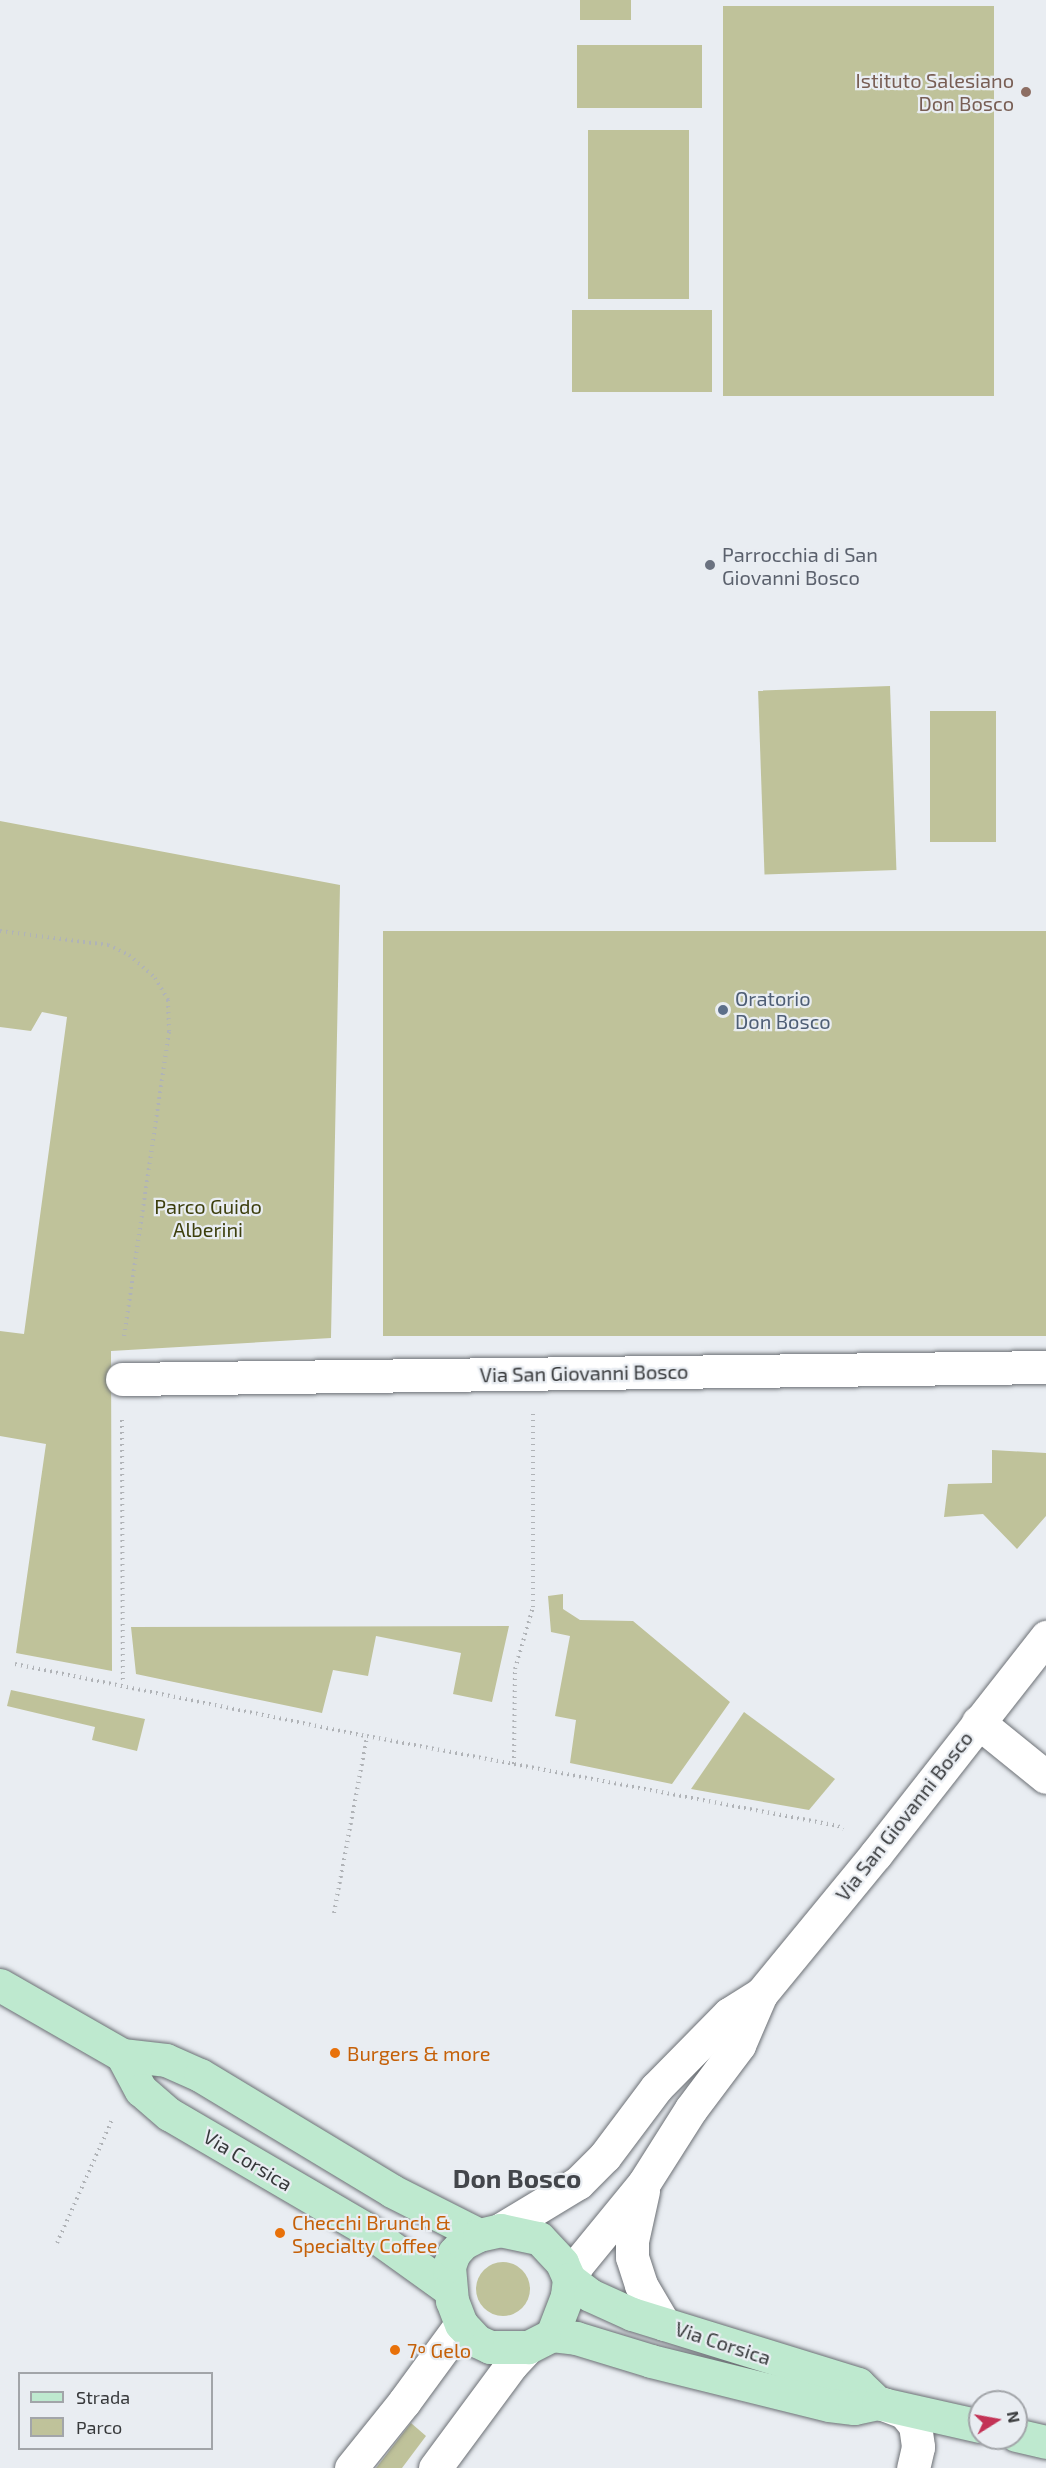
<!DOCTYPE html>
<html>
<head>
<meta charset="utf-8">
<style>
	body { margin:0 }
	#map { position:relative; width:1046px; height:2468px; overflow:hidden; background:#e9edf2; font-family:"Exo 2",sans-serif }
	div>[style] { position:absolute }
	.green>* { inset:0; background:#bfc29a; transform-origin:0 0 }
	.round { border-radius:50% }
	.path>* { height:4px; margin-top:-2px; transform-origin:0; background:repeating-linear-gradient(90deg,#b0b3b7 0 1.5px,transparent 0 6px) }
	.roads { filter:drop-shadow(0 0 2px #6c7075) drop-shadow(0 0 2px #6c7075) }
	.minor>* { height:33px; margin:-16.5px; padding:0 16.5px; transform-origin:16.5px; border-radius:16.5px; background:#fff }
	.major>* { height:33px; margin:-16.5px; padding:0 16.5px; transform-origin:16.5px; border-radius:16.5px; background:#bee9cf }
	.dots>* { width:16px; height:16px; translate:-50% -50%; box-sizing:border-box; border:3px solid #e9edf2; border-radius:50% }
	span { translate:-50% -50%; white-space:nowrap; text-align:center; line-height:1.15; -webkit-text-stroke:4.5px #e9edf2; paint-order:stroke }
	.education-label { font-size:20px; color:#785e54 }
	.right { translate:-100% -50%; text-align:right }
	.worship-label { font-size:20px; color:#5b616d }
	.left { translate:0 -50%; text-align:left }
	.service-label { font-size:20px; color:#4e5e75 }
	.park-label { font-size:20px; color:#3d3f0d }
	.street-label { font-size:20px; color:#37393b }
	.food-label { font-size:20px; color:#c56008 }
	.district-label { font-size:26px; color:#43464b; font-weight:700 }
	.legend { position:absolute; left:18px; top:2372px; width:195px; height:78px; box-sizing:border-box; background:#e9edf2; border:2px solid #a2a5a9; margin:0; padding:8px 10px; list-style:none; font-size:18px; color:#37393b }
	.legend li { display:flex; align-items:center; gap:12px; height:30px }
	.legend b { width:30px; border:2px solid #a2a5a9 }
	.north { position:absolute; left:968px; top:2390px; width:60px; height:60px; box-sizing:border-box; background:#e9edf2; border:2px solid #a2a5a9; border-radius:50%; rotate:79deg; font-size:16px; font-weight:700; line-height:24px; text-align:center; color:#37393b }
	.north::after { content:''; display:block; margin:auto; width:21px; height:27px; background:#c33356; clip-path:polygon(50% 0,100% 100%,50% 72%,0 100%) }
</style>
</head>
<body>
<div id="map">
	<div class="green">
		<div style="left:580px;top:0;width:51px;height:20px"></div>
		<div style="left:723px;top:6px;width:271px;height:390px"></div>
		<div style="left:702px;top:45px;width:63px;height:125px;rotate:90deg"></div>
		<div style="left:588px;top:130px;width:101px;height:169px"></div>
		<div style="left:572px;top:310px;width:140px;height:82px"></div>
		<div style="left:890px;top:686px;width:184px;height:132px;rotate:88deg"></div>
		<div style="left:996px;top:711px;width:131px;height:66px;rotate:90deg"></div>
		<div style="clip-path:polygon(0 821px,340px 885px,331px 1338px,111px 1351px,112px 1671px,16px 1653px,46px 1444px,0 1436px,0 1331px,24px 1334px,67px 1017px,42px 1012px,31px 1031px,0 1027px)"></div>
		<div style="left:383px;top:931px;width:663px;height:405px"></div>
		<div style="clip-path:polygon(992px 1450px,1046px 1453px,1046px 1516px,1017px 1549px,983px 1514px,944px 1517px,948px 1484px,992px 1483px)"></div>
		<div style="clip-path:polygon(563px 1594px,563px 1609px,580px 1620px,633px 1621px,730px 1702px,672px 1784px,570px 1763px,576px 1720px,555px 1716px,570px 1636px,551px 1632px,548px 1596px)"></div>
		<div style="clip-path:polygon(509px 1626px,492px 1702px,453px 1694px,461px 1653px,376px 1636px,368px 1676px,333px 1670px,322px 1713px,136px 1674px,131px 1627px)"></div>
		<div style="clip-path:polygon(11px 1690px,145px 1719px,137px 1751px,92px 1740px,95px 1727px,7px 1706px)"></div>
		<div style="clip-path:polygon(744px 1712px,835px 1779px,809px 1810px,691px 1789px)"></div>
		<div class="round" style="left:476px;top:2262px;width:54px;height:54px"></div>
		<div style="clip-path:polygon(411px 2423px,426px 2436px,402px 2468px,376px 2468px)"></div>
	</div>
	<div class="path">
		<div style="left:0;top:931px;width:109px;rotate:7.4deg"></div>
		<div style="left:108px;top:945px;width:23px;rotate:25deg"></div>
		<div style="left:129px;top:955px;width:35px;rotate:41deg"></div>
		<div style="left:155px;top:978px;width:26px;rotate:59deg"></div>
		<div style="left:168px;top:1000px;width:32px;rotate:88deg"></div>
		<div style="left:169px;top:1032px;width:309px;rotate:98.4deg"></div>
		<div style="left:122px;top:1420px;width:264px;rotate:89.8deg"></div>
		<div style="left:15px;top:1664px;width:359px;rotate:11.6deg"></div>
		<div style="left:367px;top:1736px;width:480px;rotate:10.8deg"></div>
		<div style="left:838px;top:1826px;width:6px;rotate:31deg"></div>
		<div style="left:514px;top:1764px;width:95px;rotate:-89.4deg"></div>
		<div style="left:515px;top:1669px;width:65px;rotate:-73.8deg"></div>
		<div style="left:533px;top:1607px;width:193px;rotate:-90deg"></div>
		<div style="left:334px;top:1913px;width:180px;rotate:-79.4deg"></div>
		<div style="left:57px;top:2243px;width:135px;rotate:-65.9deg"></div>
	</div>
	<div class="roads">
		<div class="minor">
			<div style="left:122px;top:1379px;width:924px;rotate:-0.74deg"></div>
			<div style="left:978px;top:1722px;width:87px;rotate:39deg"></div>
			<div style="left:643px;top:2191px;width:51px;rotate:102.4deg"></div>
			<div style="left:632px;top:2241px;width:16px;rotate:90deg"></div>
			<div style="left:632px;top:2257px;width:29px;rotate:72deg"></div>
			<div style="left:641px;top:2285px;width:45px;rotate:59.5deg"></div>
			<div style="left:500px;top:2230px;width:91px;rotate:-31.1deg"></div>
			<div style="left:578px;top:2183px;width:38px;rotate:-45deg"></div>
			<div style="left:605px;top:2156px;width:85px;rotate:-53.1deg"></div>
			<div style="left:656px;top:2088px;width:104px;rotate:-45.4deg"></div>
			<div style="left:729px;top:2014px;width:38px;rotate:-32deg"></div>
			<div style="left:569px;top:2279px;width:16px;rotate:-60deg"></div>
			<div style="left:577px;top:2265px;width:106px;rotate:-50.7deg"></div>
			<div style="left:644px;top:2183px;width:88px;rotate:-57.6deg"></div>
			<div style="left:691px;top:2109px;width:80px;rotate:-53.1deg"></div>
			<div style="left:739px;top:2045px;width:56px;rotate:-66.7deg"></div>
			<div style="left:761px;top:1994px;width:181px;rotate:-50.6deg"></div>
			<div style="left:876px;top:1854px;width:276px;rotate:-51.9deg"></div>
			<div style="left:883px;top:2404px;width:22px;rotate:21deg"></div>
			<div style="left:904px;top:2412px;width:17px;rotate:50deg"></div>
			<div style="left:915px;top:2425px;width:22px;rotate:82deg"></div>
			<div style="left:918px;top:2447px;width:22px;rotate:103deg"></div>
			<div style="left:351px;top:2468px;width:85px;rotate:-51.2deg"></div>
			<div style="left:404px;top:2402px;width:97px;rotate:-53.8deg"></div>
			<div style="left:435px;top:2468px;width:129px;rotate:-53.5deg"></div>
			<div style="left:512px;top:2364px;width:23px;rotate:-47deg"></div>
		</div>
		<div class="major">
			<div style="left:0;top:1985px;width:141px;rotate:29.8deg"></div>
			<div style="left:122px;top:2055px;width:44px;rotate:6.5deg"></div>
			<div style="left:166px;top:2060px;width:37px;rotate:24deg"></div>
			<div style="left:200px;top:2075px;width:224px;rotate:31.1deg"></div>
			<div style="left:392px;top:2191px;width:97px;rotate:26.8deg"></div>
			<div style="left:122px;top:2055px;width:40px;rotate:62deg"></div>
			<div style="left:141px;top:2090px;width:37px;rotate:41deg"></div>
			<div style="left:169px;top:2114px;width:226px;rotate:30.3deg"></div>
			<div style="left:364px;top:2228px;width:105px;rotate:35.7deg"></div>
			<div style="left:500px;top:2230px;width:40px;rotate:12deg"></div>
			<div style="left:539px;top:2238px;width:34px;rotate:47deg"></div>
			<div style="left:562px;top:2263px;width:17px;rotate:66deg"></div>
			<div style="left:569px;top:2279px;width:17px;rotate:97deg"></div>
			<div style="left:567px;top:2296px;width:42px;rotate:111deg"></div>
			<div style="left:552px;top:2335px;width:27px;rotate:153deg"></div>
			<div style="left:528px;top:2347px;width:38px;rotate:180deg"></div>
			<div style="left:490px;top:2347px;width:14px;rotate:-155deg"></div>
			<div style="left:477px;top:2341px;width:23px;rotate:-133deg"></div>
			<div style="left:461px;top:2324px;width:25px;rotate:-111deg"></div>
			<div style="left:452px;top:2301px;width:35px;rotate:-95deg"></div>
			<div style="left:449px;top:2266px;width:14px;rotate:-69deg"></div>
			<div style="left:454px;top:2253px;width:13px;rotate:-48deg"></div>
			<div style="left:463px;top:2243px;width:18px;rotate:-27deg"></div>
			<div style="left:479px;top:2235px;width:22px;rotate:-13deg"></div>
			<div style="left:569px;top:2279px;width:26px;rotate:37deg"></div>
			<div style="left:590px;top:2295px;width:46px;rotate:24.3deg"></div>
			<div style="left:632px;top:2314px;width:237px;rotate:17.2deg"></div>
			<div style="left:858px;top:2384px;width:28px;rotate:44deg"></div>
			<div style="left:552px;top:2335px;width:24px;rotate:7deg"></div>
			<div style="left:576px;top:2338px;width:78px;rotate:17deg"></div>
			<div style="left:651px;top:2361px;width:183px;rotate:13.9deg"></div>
			<div style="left:829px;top:2405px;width:25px;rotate:7deg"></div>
			<div style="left:854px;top:2408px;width:25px;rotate:-12deg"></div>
			<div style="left:878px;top:2403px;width:105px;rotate:12.7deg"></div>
			<div style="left:1016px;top:2435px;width:31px;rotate:13deg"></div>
		</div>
	</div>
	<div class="dots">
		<div style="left:1026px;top:92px;background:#8d6e63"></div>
		<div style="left:710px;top:565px;background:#6b7280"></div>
		<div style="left:723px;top:1010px;background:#5c6f8a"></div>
		<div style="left:335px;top:2053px;background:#e8710a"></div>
		<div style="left:280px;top:2233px;background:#e8710a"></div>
		<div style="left:395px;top:2350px;background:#e8710a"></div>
	</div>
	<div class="education-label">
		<span class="right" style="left:1014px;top:92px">Istituto Salesiano<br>Don Bosco</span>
	</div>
	<div class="worship-label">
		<span class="left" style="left:722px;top:566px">Parrocchia di San<br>Giovanni Bosco</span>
	</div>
	<div class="service-label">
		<span class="left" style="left:735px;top:1010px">Oratorio<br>Don Bosco</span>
	</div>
	<div class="park-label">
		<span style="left:208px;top:1218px">Parco Guido<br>Alberini</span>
	</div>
	<div class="street-label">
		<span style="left:584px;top:1373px;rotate:-1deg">Via San Giovanni Bosco</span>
		<span style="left:904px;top:1816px;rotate:-52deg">Via San Giovanni Bosco</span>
		<span style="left:248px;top:2160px;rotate:31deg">Via Corsica</span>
		<span style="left:723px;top:2343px;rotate:18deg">Via Corsica</span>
	</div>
	<div class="food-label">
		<span class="left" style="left:347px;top:2053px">Burgers &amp; more</span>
		<span class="left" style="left:292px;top:2234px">Checchi Brunch &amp;<br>Specialty Coffee</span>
		<span class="left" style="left:407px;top:2350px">7º Gelo</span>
	</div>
	<div class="district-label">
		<span style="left:517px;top:2178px">Don Bosco</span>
	</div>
	<ul class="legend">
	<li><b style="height:8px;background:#bee9cf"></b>Strada</li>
	<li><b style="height:16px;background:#bfc29a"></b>Parco</li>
	</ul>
	<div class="north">N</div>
</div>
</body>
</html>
